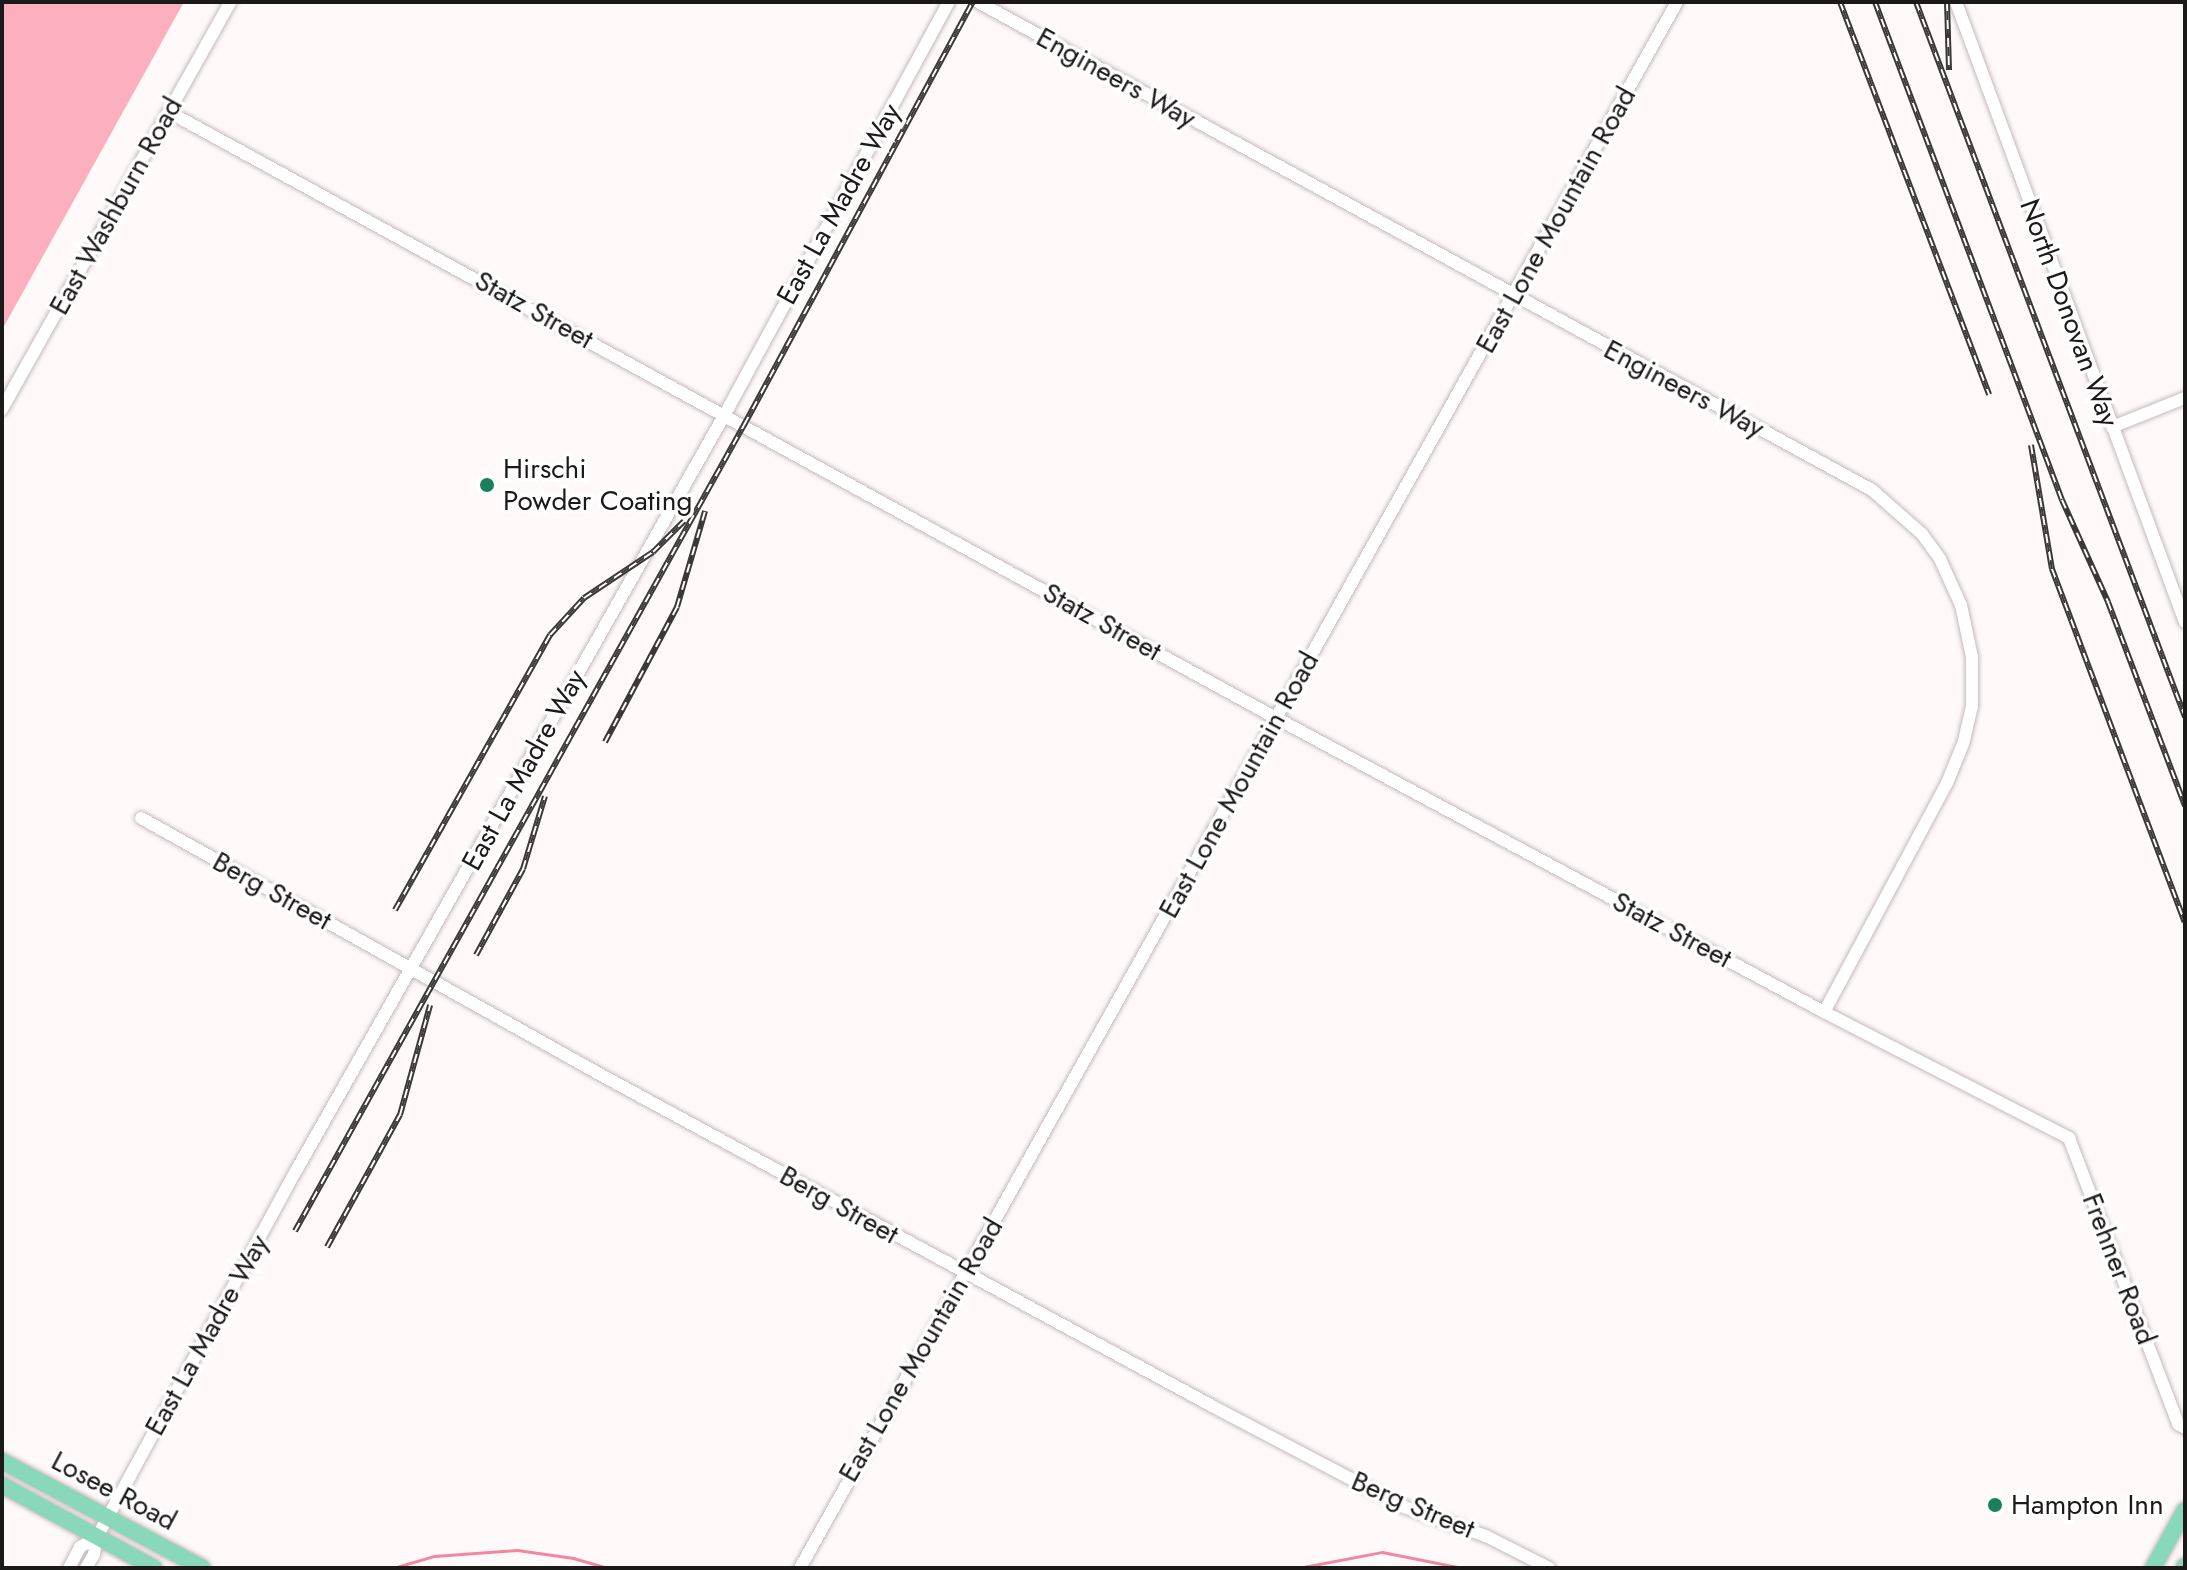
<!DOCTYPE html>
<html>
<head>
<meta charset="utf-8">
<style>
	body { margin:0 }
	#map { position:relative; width:2187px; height:1570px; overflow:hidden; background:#fff9fa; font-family:Jost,sans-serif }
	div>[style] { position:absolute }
	.green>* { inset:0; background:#fcb0bf }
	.stream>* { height:3px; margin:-1.5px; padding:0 1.5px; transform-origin:1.5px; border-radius:1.5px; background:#f1889f }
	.roads { filter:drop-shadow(0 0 2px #c3babc) drop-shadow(0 0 2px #c3babc) }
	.minor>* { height:12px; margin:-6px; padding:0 6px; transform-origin:6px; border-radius:6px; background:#fff }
	.major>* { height:16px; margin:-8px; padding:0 8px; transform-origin:8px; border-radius:8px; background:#88d8b9 }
	.rail>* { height:6px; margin-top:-3px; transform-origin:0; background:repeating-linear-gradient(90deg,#fff 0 9px,#3b3838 0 18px); box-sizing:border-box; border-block:2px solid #3b3838 }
	.dots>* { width:22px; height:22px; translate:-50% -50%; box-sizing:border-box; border:4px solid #fff; border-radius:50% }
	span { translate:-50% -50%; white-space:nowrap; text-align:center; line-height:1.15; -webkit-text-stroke:7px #fff; paint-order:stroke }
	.street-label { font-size:28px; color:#1c1919 }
	.poi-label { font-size:28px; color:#1c1919 }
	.left { translate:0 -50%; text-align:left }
	.frame { position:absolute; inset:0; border:4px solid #1c1919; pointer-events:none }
</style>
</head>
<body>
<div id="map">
	<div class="green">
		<div style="clip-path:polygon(2px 2px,184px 2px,2px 330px)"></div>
	</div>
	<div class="stream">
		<div style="left:393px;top:1568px;width:43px;rotate:-16.3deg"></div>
		<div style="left:434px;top:1556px;width:83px;rotate:-4.1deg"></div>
		<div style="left:517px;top:1550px;width:57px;rotate:8.1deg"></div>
		<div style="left:573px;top:1558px;width:36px;rotate:16deg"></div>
		<div style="left:1298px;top:1568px;width:86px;rotate:-10.8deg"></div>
		<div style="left:1382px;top:1552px;width:83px;rotate:11.2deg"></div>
	</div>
	<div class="roads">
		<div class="minor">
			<div style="left:978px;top:2px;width:1019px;rotate:28.63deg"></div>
			<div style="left:1872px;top:490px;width:67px;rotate:41.3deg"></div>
			<div style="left:1922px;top:534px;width:31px;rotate:54deg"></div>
			<div style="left:1940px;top:559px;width:51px;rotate:65.5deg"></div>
			<div style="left:1961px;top:605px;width:53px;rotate:78.1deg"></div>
			<div style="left:1972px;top:657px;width:49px;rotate:90deg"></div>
			<div style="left:1972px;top:706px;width:39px;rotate:103deg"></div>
			<div style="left:1963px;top:744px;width:42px;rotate:112.3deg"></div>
			<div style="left:1947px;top:783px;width:260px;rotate:118.2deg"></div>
			<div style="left:1956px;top:2px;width:661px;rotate:69.73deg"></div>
			<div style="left:169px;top:112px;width:1262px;rotate:28.7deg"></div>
			<div style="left:1276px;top:718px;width:622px;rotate:28.21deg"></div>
			<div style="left:1824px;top:1012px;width:276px;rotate:27.2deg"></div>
			<div style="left:2069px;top:1138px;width:306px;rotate:69.1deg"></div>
			<div style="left:2178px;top:1424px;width:8px;rotate:30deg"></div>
			<div style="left:2px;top:409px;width:467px;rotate:-60.7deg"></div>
			<div style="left:2112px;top:427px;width:79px;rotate:-21.7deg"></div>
			<div style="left:141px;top:818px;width:529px;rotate:29.18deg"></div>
			<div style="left:603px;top:1076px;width:693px;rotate:28.45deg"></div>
			<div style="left:1212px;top:1406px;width:217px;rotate:27.7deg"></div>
			<div style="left:1404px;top:1507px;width:87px;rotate:19.5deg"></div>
			<div style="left:1486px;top:1536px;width:71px;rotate:26.9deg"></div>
			<div style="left:69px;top:1568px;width:24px;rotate:-62deg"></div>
			<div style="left:80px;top:1547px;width:20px;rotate:-30deg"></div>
			<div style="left:86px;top:1568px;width:16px;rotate:-60deg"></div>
			<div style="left:94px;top:1554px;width:17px;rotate:-80deg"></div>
			<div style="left:97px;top:1537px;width:417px;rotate:-61.5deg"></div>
			<div style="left:296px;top:1171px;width:870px;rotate:-60.46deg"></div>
			<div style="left:725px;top:414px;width:469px;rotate:-61.5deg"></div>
			<div style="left:800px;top:1568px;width:1795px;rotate:-60.75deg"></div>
		</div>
		<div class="major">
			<div style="left:2px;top:1461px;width:227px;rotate:28.1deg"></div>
			<div style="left:2px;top:1485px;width:173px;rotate:28.6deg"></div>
			<div style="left:2153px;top:1568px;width:66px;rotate:-61.1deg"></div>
			<div style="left:2184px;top:1568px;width:2px;rotate:-63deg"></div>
		</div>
	</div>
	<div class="rail">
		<div style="left:1840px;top:2px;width:420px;rotate:69.2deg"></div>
		<div style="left:1875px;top:2px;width:532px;rotate:69.42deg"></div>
		<div style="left:2062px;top:500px;width:112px;rotate:65.7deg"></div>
		<div style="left:2108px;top:602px;width:218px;rotate:69.3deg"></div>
		<div style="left:1916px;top:2px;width:764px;rotate:69.38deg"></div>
		<div style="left:1947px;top:2px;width:68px;rotate:88.3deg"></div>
		<div style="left:2031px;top:445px;width:126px;rotate:80.4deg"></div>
		<div style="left:2052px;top:569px;width:377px;rotate:69.4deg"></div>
		<div style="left:605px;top:742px;width:153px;rotate:-61.9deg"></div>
		<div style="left:677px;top:607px;width:100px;rotate:-73.7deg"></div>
		<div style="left:395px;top:910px;width:316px;rotate:-60.6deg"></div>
		<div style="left:550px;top:635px;width:50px;rotate:-47.4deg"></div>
		<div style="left:584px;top:598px;width:83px;rotate:-33.7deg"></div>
		<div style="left:653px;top:552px;width:44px;rotate:-45deg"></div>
		<div style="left:476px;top:955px;width:98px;rotate:-61.3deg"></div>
		<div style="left:523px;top:869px;width:76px;rotate:-73.2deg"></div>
		<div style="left:295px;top:1231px;width:923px;rotate:-60.88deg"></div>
		<div style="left:744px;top:425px;width:481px;rotate:-61.6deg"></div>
		<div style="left:327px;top:1247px;width:151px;rotate:-61.1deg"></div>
		<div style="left:400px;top:1115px;width:114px;rotate:-74.7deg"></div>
	</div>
	<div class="dots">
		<div style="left:487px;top:485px;background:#19805b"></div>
		<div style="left:1995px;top:1505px;background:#19805b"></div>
	</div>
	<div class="street-label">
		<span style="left:1116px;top:78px;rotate:29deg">Engineers Way</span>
		<span style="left:839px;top:204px;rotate:-61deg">East La Madre Way</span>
		<span style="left:116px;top:206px;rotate:-61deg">East Washburn Road</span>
		<span style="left:1556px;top:220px;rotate:-61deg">East Lone Mountain Road</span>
		<span style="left:534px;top:310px;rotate:29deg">Statz Street</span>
		<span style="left:2069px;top:313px;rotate:70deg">North Donovan Way</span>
		<span style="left:1684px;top:389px;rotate:28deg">Engineers Way</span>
		<span style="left:1102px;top:622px;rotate:29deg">Statz Street</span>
		<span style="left:524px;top:770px;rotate:-61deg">East La Madre Way</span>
		<span style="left:1239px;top:785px;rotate:-61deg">East Lone Mountain Road</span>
		<span style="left:272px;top:891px;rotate:29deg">Berg Street</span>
		<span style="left:1672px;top:930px;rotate:28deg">Statz Street</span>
		<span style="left:839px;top:1205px;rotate:29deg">Berg Street</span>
		<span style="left:2119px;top:1269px;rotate:69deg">Frehner Road</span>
		<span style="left:207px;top:1335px;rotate:-61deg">East La Madre Way</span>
		<span style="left:921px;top:1350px;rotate:-60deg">East Lone Mountain Road</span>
		<span style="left:114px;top:1491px;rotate:28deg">Losee Road</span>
		<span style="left:1413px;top:1505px;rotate:23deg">Berg Street</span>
	</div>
	<div class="poi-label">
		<span class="left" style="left:503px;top:485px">Hirschi<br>Powder Coating</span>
		<span class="left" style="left:2011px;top:1505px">Hampton Inn</span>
	</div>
	<div class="frame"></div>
</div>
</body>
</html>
